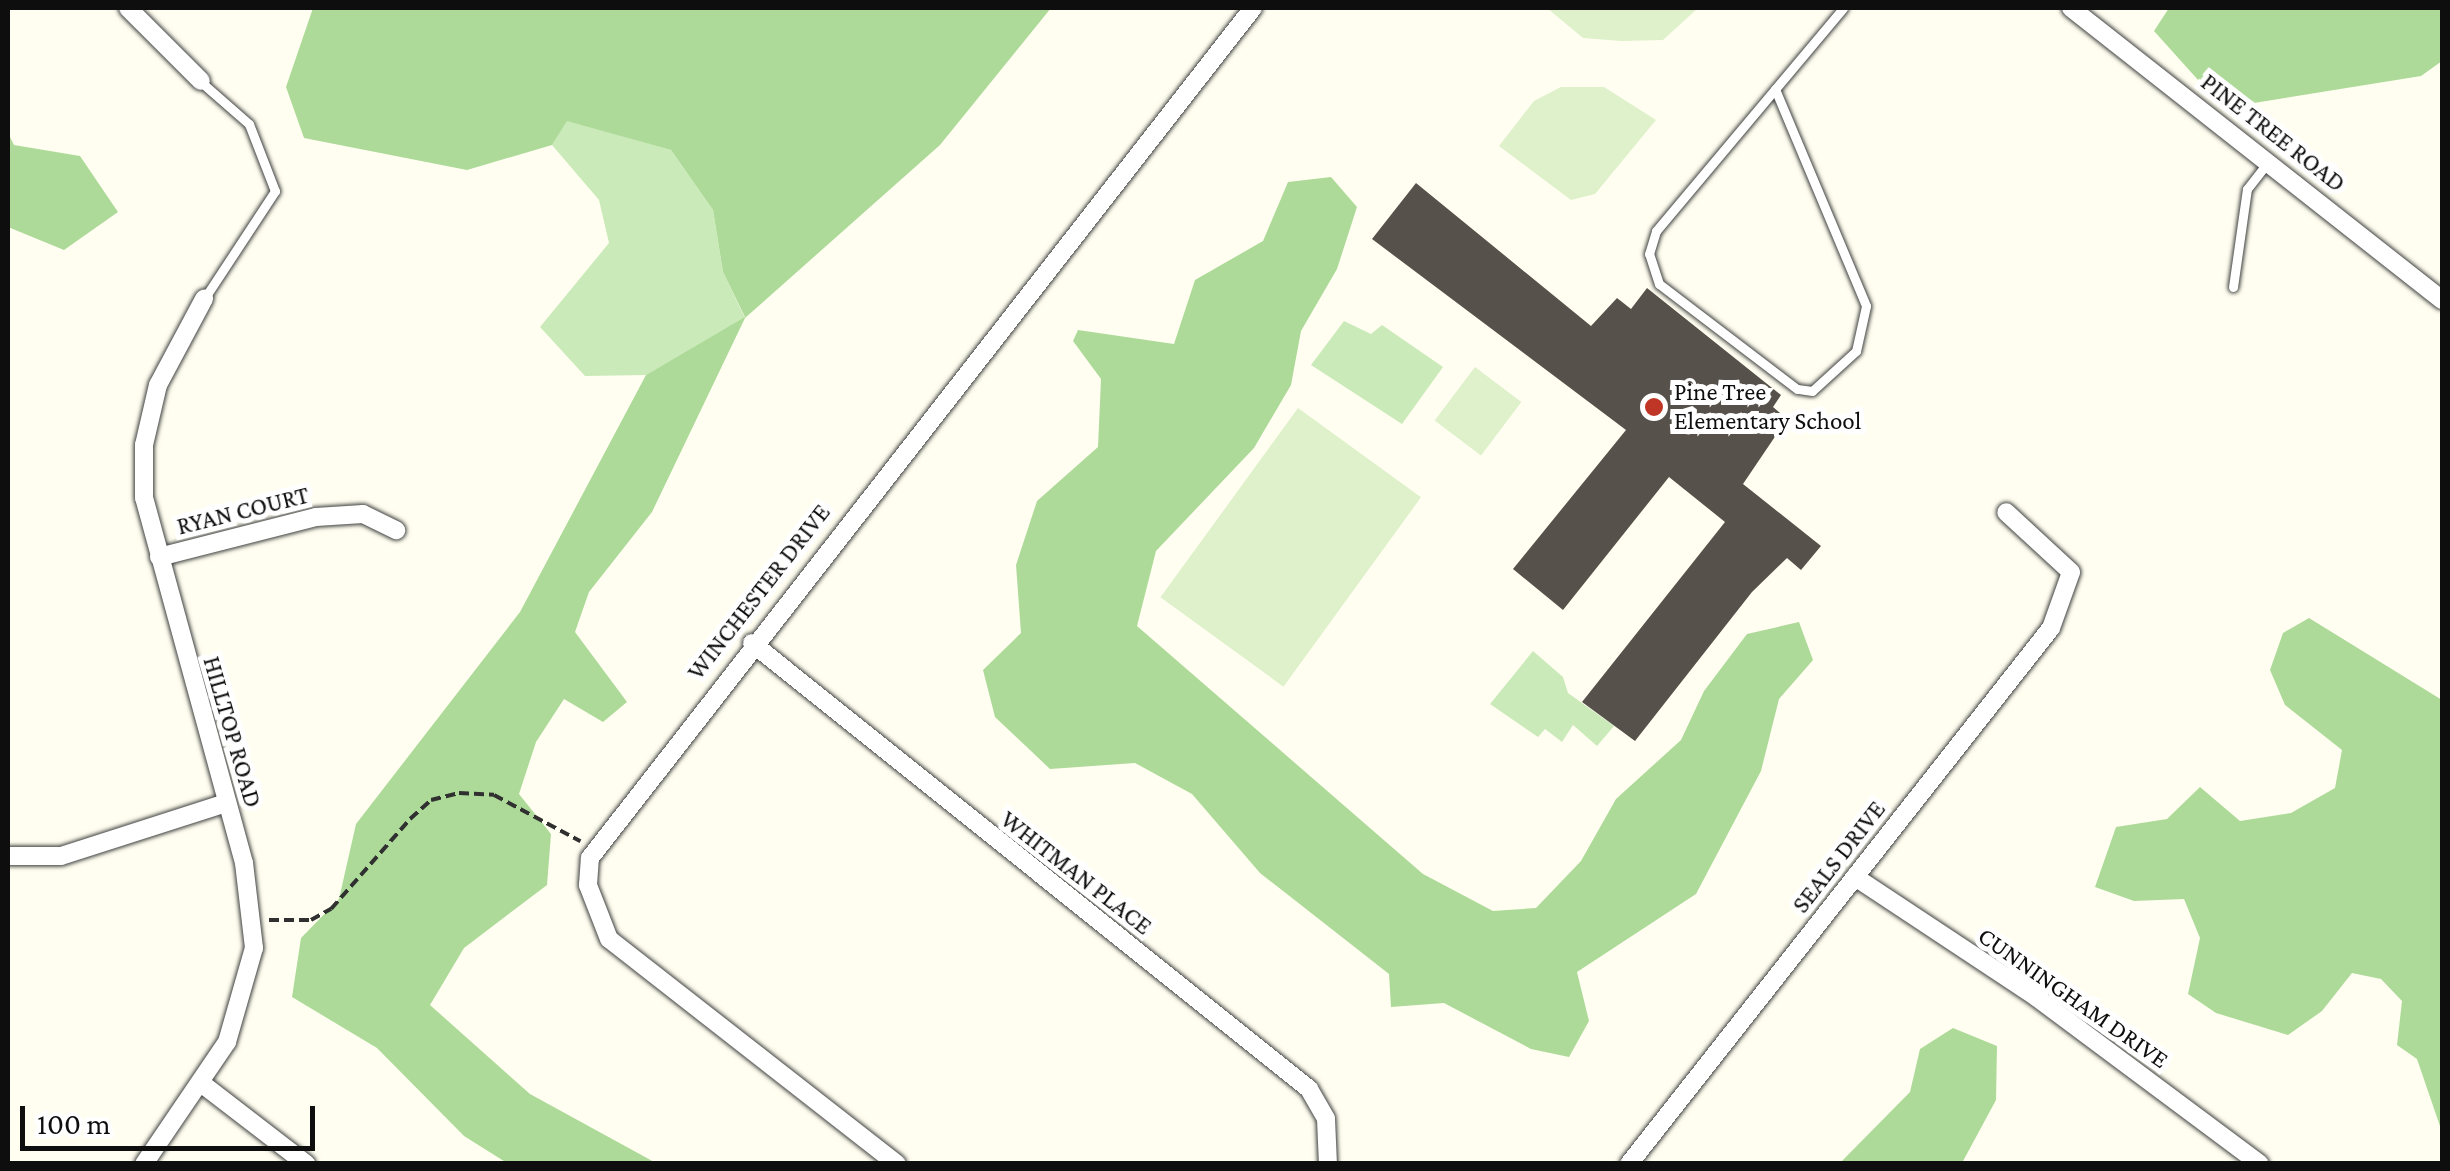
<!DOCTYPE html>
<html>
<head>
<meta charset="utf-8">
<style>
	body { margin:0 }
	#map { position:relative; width:2450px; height:1171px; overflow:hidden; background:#fffef0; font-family:"Crimson Pro",serif }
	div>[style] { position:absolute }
	.green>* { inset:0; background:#cbeab9 }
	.forest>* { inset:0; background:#adda99 }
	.pitch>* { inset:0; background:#def1cb; transform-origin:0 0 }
	.building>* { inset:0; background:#57514b }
	.path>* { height:4px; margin-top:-2px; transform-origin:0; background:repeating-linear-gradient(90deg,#303030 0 10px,transparent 0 15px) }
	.roads { filter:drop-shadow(0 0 2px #414141) drop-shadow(0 0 2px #414141) }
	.service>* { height:9px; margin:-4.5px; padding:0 4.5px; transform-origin:4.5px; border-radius:4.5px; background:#fff }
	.minor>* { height:18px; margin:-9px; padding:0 9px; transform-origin:9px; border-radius:9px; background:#fff }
	.dots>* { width:28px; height:28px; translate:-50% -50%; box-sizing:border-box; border:5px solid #fff; border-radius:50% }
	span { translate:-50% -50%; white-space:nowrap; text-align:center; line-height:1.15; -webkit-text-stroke:10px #fff; paint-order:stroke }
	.street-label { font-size:25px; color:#0e0e0e }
	.poi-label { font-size:25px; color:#0e0e0e }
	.left { translate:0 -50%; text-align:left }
	.frame { position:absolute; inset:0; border:10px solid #0e0e0e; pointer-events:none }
	.scale { position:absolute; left:20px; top:1106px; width:295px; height:45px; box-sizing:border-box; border:5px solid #0e0e0e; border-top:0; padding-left:12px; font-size:30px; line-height:35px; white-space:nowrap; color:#0e0e0e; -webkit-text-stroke:8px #fff; paint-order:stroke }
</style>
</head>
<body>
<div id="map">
	<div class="green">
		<div style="clip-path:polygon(567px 120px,671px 150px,713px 210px,723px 272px,745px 318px,646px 375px,585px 376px,540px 327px,609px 243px,599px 200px,552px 145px)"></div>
		<div style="clip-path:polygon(1344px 321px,1371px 334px,1382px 325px,1443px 367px,1402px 424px,1311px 365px)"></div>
		<div style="clip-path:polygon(1533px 651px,1563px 677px,1568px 693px,1614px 726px,1597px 746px,1573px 725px,1562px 742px,1545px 729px,1538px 737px,1490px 704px)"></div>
	</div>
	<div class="forest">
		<div style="clip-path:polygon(313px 8px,1051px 8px,940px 145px,745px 318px,652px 512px,589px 592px,575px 632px,627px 702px,603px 722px,564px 699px,536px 742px,519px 794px,551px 834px,547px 885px,464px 948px,430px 1005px,530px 1094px,656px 1163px,507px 1163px,464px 1136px,377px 1048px,292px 997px,301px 938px,339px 899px,356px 824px,520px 612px,646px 375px,745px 317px,723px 272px,713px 210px,671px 150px,567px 121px,552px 145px,467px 170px,304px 138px,286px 87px)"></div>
		<div style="clip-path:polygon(2169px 8px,2442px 8px,2442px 61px,2421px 76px,2254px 103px,2199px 81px,2154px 31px)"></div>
		<div style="clip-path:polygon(8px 133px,14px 145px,80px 156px,118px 212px,64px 250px,8px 227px)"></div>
		<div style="clip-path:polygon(1331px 177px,1357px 207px,1337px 269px,1301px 331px,1291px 385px,1254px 448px,1156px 551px,1137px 626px,1423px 874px,1493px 911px,1536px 908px,1581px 861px,1616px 799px,1681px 740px,1704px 691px,1747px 634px,1799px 622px,1813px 660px,1779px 699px,1761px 771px,1696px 894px,1577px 972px,1589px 1021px,1569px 1057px,1531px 1049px,1444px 1003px,1391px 1007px,1389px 974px,1260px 873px,1192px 794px,1135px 763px,1050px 769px,995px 717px,983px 670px,1021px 633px,1016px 565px,1037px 501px,1098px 447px,1101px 379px,1073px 341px,1078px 330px,1174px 344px,1195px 280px,1263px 241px,1288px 182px)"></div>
		<div style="clip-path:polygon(2309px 618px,2442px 700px,2442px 1132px,2417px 1059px,2397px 1045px,2402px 1001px,2381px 979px,2352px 973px,2322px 1011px,2288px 1035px,2216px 1013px,2188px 994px,2200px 938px,2184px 899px,2134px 901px,2095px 887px,2116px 827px,2167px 819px,2200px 787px,2240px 821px,2291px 813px,2335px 788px,2342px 750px,2285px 705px,2270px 670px,2283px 633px)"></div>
		<div style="clip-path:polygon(1953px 1028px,1997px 1046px,1996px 1100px,1962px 1163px,1840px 1163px,1910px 1092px,1920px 1049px)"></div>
	</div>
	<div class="pitch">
		<div style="clip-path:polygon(1547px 8px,1698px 8px,1663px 40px,1621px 41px,1583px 38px)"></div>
		<div style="clip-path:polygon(1561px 87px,1604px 87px,1656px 120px,1595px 194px,1571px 200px,1499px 146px,1534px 101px)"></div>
		<div style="left:1475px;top:367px;width:58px;height:67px;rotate:37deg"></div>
		<div style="left:1298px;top:408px;width:152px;height:234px;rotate:36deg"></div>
	</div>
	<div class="building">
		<div style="clip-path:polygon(1416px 183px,1591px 326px,1617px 298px,1631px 309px,1647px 288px,1781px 395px,1773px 407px,1787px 419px,1743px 484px,1821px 546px,1801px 570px,1787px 558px,1752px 592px,1635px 741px,1582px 702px,1725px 522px,1669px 477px,1563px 610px,1513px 569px,1626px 430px,1372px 239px)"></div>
	</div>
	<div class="path">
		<div style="left:269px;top:920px;width:42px"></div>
		<div style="left:311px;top:920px;width:23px;rotate:-29deg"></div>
		<div style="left:331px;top:909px;width:120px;rotate:-48.7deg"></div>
		<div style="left:410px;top:819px;width:28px;rotate:-42deg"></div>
		<div style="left:431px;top:800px;width:29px;rotate:-14deg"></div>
		<div style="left:459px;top:793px;width:35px;rotate:3deg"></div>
		<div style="left:494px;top:795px;width:98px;rotate:28.1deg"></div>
	</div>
	<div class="roads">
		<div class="service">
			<div style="left:201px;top:82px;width:64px;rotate:41.2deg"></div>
			<div style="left:249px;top:124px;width:72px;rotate:68.8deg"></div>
			<div style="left:275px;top:191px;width:129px;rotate:123.3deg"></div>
			<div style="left:1775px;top:89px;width:235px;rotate:67.2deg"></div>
			<div style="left:1866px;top:306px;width:46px;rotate:102.5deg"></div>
			<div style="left:1856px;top:351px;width:59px;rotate:137.7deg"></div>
			<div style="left:1812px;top:391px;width:15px;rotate:-172deg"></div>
			<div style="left:1797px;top:389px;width:173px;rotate:-142.7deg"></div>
			<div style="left:1659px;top:284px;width:32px;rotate:-108deg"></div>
			<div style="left:1649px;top:254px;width:24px;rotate:-73deg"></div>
			<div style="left:1656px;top:231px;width:291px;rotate:-50deg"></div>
			<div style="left:2233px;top:287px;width:99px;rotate:-81.9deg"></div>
			<div style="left:2247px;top:189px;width:34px;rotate:-52deg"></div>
		</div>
		<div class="minor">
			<div style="left:128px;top:8px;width:103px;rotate:45deg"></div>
			<div style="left:2071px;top:8px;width:472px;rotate:38.2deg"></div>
			<div style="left:159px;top:557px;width:162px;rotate:-14.3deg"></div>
			<div style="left:316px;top:517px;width:47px;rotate:-3.7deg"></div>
			<div style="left:363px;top:514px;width:37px;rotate:26deg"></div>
			<div style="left:752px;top:643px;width:714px;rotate:38.68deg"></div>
			<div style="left:1309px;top:1089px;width:34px;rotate:60deg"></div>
			<div style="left:1326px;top:1119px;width:45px;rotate:87.5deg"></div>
			<div style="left:8px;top:856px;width:53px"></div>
			<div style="left:61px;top:856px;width:173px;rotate:-17.8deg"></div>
			<div style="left:1855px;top:877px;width:217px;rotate:33.5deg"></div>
			<div style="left:2036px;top:997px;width:279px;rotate:36.7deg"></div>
			<div style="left:201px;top:1083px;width:133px;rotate:37.6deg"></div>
			<div style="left:144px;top:1164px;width:148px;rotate:-55.8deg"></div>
			<div style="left:227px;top:1042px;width:98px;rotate:-74deg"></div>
			<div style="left:254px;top:948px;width:86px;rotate:-96.7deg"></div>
			<div style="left:244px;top:863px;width:378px;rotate:-105.3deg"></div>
			<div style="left:144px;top:498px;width:53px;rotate:-90deg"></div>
			<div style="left:144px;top:445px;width:62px;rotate:-76.9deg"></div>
			<div style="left:158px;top:385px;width:98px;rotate:-61.9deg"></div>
			<div style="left:897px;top:1164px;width:365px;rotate:-142deg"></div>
			<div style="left:609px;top:939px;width:58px;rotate:-111.3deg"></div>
			<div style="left:588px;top:885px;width:27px;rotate:-86deg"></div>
			<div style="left:590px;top:858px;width:1078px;rotate:-52.05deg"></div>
			<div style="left:1629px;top:1164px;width:682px;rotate:-51.79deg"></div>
			<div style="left:2051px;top:628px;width:59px;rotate:-70.3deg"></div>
			<div style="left:2071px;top:572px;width:88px;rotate:-137.3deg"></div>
		</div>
	</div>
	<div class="dots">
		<div style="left:1654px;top:407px;background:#bf3526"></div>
	</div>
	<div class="street-label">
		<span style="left:2273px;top:133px;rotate:38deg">PINE TREE ROAD</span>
		<span style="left:243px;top:511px;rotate:-14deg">RYAN COURT</span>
		<span style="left:759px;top:592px;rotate:-52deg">WINCHESTER DRIVE</span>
		<span style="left:232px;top:732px;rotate:74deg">HILLTOP ROAD</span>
		<span style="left:1839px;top:857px;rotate:-52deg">SEALS DRIVE</span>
		<span style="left:1076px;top:873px;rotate:38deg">WHITMAN PLACE</span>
		<span style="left:2073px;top:998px;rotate:35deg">CUNNINGHAM DRIVE</span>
	</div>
	<div class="poi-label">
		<span class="left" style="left:1674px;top:407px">Pine Tree<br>Elementary School</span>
	</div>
	<div class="frame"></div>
	<div class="scale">100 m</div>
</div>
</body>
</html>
